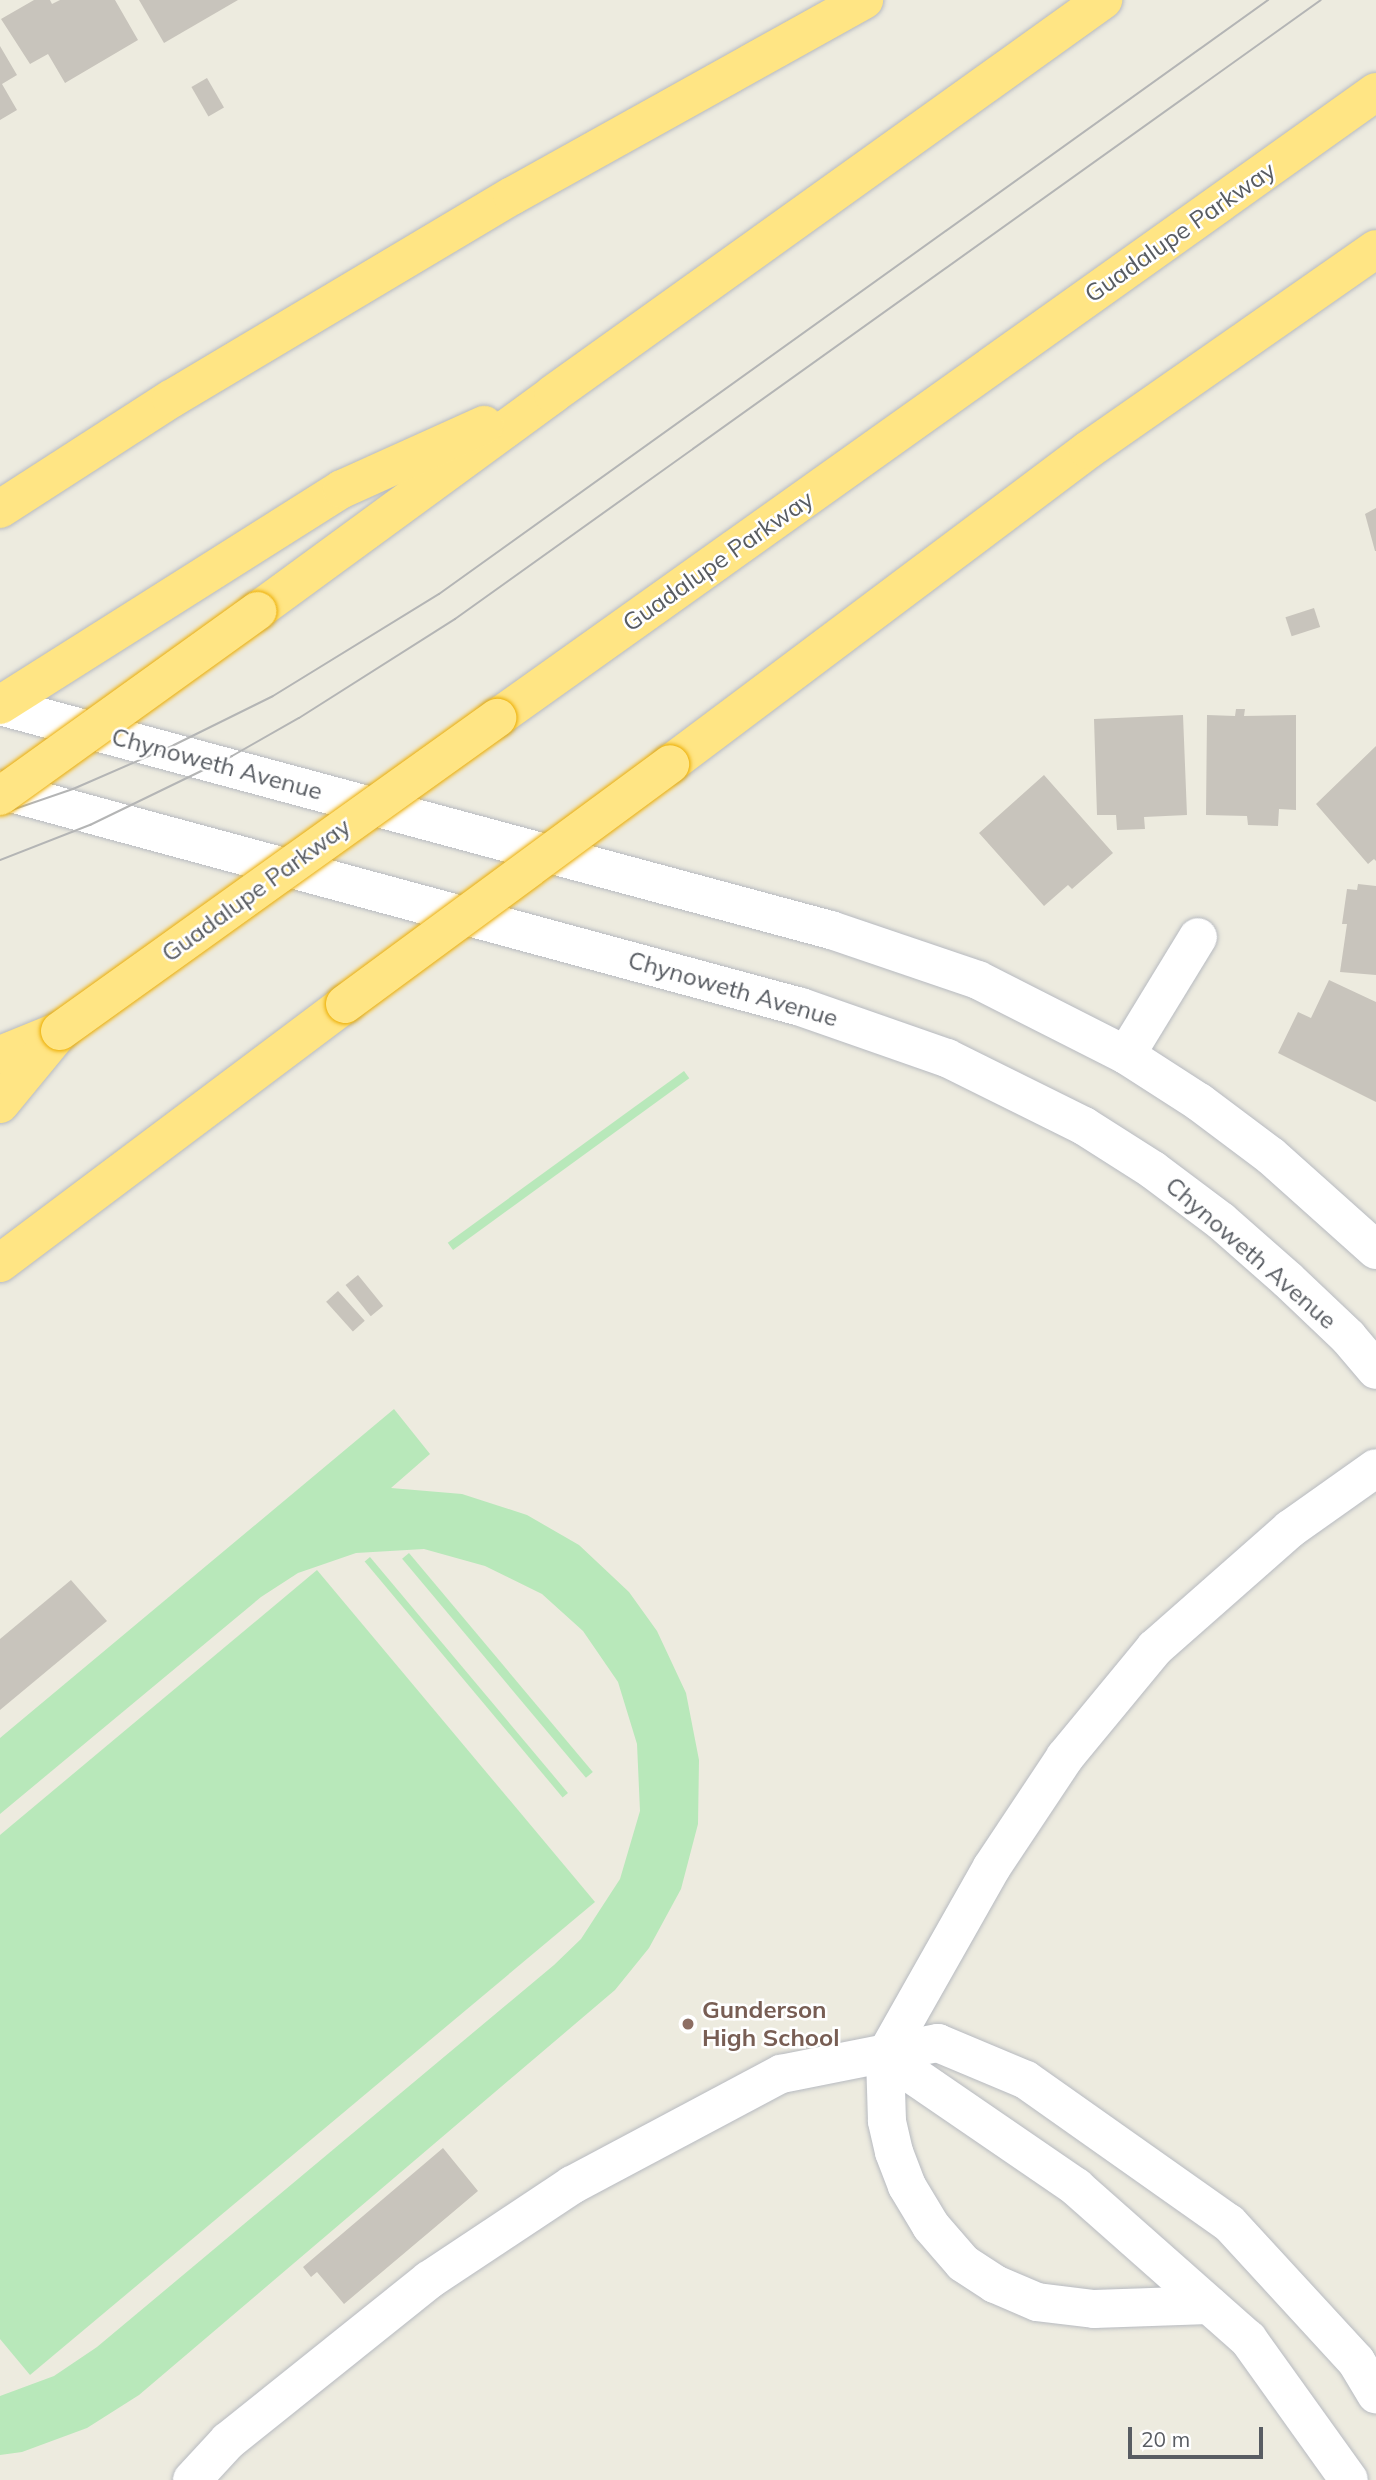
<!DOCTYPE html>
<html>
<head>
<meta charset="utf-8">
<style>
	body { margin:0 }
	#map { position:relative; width:1376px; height:2480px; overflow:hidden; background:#edebdf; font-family:Mulish,sans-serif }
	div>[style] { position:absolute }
	.green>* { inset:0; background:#b8e8ba; transform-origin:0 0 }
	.building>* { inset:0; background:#c8c4bc; transform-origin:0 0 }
	.roads { filter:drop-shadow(0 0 2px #b7bac0) drop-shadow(0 0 2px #b7bac0) }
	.minor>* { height:38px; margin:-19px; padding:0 19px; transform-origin:19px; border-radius:19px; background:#fff }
	.highway>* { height:38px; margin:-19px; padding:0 19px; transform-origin:19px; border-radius:19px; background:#ffe584 }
	.tram>* { height:2px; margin:-1px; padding:0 1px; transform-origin:1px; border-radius:1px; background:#b4b5b5 }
	.bridges { filter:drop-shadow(0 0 2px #ecad00) drop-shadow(0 0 2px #ecad00) }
	.highway-bridge>* { height:38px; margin:-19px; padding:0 19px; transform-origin:19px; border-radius:19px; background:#ffe584 }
	.dots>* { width:19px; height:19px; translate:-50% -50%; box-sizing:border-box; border:4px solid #fff; border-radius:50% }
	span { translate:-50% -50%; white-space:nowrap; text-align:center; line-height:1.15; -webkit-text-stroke:5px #fff; paint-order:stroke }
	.street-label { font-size:24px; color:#585c62 }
	.education-label { font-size:24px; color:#785e54; font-weight:700 }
	.left { translate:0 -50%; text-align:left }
	.scale { position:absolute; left:1128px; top:2427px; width:135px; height:32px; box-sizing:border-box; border:4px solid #585c62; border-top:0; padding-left:9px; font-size:21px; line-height:24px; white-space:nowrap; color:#585c62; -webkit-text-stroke:5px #fff; paint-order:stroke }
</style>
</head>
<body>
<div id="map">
	<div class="green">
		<div style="left:684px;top:1071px;width:9px;height:292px;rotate:54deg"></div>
		<div style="clip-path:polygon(394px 1409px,430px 1454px,391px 1488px,462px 1494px,527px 1515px,579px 1545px,629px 1592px,657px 1631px,686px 1693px,699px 1760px,698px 1824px,681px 1889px,649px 1948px,615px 1990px,139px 2395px,87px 2428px,22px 2452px,0 2455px,0 2396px,54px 2376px,97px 2347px,554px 1965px,581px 1939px,620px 1879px,640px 1811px,637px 1744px,618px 1682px,583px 1631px,542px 1594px,485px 1566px,424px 1549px,356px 1553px,298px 1573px,261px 1597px,0 1814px,0 1738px)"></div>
		<div style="left:409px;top:1553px;width:286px;height:9px;rotate:50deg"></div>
		<div style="left:370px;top:1557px;width:308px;height:7px;rotate:50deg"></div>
		<div style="clip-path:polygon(317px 1570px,595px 1902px,30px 2375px,0 2339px,0 1835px)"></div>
	</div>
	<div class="building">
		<div style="clip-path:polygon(34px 0,50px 0,52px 4px,60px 0,115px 0,138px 40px,65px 83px,48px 54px,30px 64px,1px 19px)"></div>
		<div style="clip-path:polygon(139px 0,238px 0,164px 43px)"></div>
		<div style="clip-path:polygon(0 46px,17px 75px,2px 84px,17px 110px,0 120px)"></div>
		<div style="left:207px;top:78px;width:34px;height:18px;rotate:60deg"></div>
		<div style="clip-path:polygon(1376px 508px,1376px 551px,1375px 551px,1365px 514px)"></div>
		<div style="left:1314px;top:608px;width:20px;height:30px;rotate:72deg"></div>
		<div style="clip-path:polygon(1236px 709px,1245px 709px,1244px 716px,1296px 715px,1296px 810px,1279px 809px,1278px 826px,1248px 825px,1247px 816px,1206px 815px,1207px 715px,1235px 716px)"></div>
		<div style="clip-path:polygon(1183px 715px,1187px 815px,1144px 817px,1145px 829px,1117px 830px,1116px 815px,1097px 815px,1094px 719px)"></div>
		<div style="clip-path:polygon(1376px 746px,1376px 861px,1374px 859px,1368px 864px,1316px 804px)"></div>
		<div style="clip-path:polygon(1044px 775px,1113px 853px,1072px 889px,1068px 885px,1044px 906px,979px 833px)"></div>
		<div style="clip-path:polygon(1358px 884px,1376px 886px,1376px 975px,1340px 972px,1347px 924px,1342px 924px,1347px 889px,1357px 890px)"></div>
		<div style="clip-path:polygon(1329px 980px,1376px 1002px,1376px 1102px,1278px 1053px,1298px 1012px,1311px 1018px)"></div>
		<div style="left:358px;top:1275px;width:40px;height:16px;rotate:51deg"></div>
		<div style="left:338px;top:1291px;width:40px;height:16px;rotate:48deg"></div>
		<div style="clip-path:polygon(71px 1580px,107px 1621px,0 1710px,0 1639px)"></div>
		<div style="clip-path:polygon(443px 2148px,478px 2191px,344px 2304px,317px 2272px,311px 2277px,303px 2267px)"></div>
	</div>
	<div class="roads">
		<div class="minor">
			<div style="left:0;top:706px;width:861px;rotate:15.09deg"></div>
			<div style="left:831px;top:930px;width:155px;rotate:18.8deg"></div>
			<div style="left:978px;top:980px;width:166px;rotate:26.9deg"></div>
			<div style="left:1126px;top:1055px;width:87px;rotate:32.8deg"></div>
			<div style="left:1199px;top:1102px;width:90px;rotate:36.9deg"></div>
			<div style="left:1271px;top:1156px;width:141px;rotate:41.8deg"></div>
			<div style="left:0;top:790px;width:830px;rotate:15.16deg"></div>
			<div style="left:801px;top:1007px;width:155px;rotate:19.3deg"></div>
			<div style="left:947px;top:1058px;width:153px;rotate:26.4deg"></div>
			<div style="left:1084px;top:1126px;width:82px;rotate:32.5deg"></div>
			<div style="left:1153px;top:1170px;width:85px;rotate:36.9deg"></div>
			<div style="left:1221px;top:1221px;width:89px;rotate:41.4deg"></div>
			<div style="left:1288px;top:1280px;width:83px;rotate:43.5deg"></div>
			<div style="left:1348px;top:1337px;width:43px;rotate:49.7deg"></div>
			<div style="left:1126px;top:1055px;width:138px;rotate:-58.6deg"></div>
			<div style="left:885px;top:2056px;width:232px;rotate:34.4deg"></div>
			<div style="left:1076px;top:2187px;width:230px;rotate:41.5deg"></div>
			<div style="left:1248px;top:2339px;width:173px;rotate:54.4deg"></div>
			<div style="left:1209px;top:2305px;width:115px;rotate:178deg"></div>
			<div style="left:1094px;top:2309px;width:57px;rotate:-173deg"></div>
			<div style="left:1037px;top:2302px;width:46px;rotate:-156.8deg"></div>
			<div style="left:995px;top:2284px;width:38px;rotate:-147deg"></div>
			<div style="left:963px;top:2263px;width:49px;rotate:-130.9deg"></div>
			<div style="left:931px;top:2226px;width:47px;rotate:-121deg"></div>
			<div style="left:907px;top:2186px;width:36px;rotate:-111deg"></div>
			<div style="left:894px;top:2152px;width:32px;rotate:-103deg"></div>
			<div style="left:887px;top:2121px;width:65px;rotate:-91.8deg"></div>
			<div style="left:885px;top:2056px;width:217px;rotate:-60.5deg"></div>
			<div style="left:992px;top:1867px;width:132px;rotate:-56.4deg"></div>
			<div style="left:1065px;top:1757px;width:141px;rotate:-50.5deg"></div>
			<div style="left:1155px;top:1648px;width:180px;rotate:-41.4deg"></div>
			<div style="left:1290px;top:1529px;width:105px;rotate:-35.3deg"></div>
			<div style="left:192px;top:2480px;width:53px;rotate:-47.3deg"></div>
			<div style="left:228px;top:2441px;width:258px;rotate:-38.7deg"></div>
			<div style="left:429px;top:2280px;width:172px;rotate:-33.6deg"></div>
			<div style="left:572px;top:2185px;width:237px;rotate:-28deg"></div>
			<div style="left:781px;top:2074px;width:160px;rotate:-11.2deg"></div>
			<div style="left:938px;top:2043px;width:95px;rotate:22.8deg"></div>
			<div style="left:1026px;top:2080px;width:248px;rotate:35.2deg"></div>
			<div style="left:1229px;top:2223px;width:188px;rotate:47.4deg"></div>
			<div style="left:1356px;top:2361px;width:39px;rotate:59deg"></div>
		</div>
		<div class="highway">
			<div style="left:0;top:509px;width:203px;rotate:-32.8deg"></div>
			<div style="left:171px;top:399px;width:397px;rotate:-30.8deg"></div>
			<div style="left:512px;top:196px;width:403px;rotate:-29.1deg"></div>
			<div style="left:257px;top:611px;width:367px;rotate:-36.2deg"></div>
			<div style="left:553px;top:394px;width:677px;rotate:-35.62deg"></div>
			<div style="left:0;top:705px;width:404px;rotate:-32.3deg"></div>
			<div style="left:342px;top:489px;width:156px;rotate:-24.3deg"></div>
			<div style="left:497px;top:718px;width:1079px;rotate:-35.46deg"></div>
			<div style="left:670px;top:764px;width:523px;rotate:-36.91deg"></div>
			<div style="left:1088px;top:450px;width:351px;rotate:-34.9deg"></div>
			<div style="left:0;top:1055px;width:61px;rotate:-22deg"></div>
			<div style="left:0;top:1104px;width:94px;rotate:-50.6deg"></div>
			<div style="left:0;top:1263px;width:431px;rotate:-36.9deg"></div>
		</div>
	</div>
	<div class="tram">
		<div style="left:0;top:814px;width:77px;rotate:-18.9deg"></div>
		<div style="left:73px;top:789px;width:110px;rotate:-23.5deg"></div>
		<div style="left:174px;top:745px;width:110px;rotate:-26.3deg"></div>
		<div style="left:273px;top:696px;width:195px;rotate:-31.6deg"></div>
		<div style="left:439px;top:594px;width:1020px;rotate:-35.62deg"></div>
		<div style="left:0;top:860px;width:97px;rotate:-21.3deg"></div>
		<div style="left:90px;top:825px;width:158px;rotate:-25.9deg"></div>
		<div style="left:232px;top:756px;width:77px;rotate:-29.6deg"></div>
		<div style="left:299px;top:718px;width:185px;rotate:-32.4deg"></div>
		<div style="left:455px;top:619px;width:1064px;rotate:-35.56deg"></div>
	</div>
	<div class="bridges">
		<div class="highway-bridge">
			<div style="left:0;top:796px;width:317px;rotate:-35.7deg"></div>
			<div style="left:345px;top:1004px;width:404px;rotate:-36.4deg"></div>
			<div style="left:60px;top:1031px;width:538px;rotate:-35.61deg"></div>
		</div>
	</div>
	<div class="dots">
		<div style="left:688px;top:2024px;background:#8d6e63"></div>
	</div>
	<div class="street-label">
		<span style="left:1180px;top:232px;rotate:-35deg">Guadalupe Parkway</span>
		<span style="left:718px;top:561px;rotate:-35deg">Guadalupe Parkway</span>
		<span style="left:217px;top:764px;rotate:15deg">Chynoweth Avenue</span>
		<span style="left:256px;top:890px;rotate:-36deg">Guadalupe Parkway</span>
		<span style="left:733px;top:989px;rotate:16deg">Chynoweth Avenue</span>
		<span style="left:1251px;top:1253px;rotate:41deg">Chynoweth Avenue</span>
	</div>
	<div class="education-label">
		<span class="left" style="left:702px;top:2024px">Gunderson<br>High School</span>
	</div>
	<div class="scale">20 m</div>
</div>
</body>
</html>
